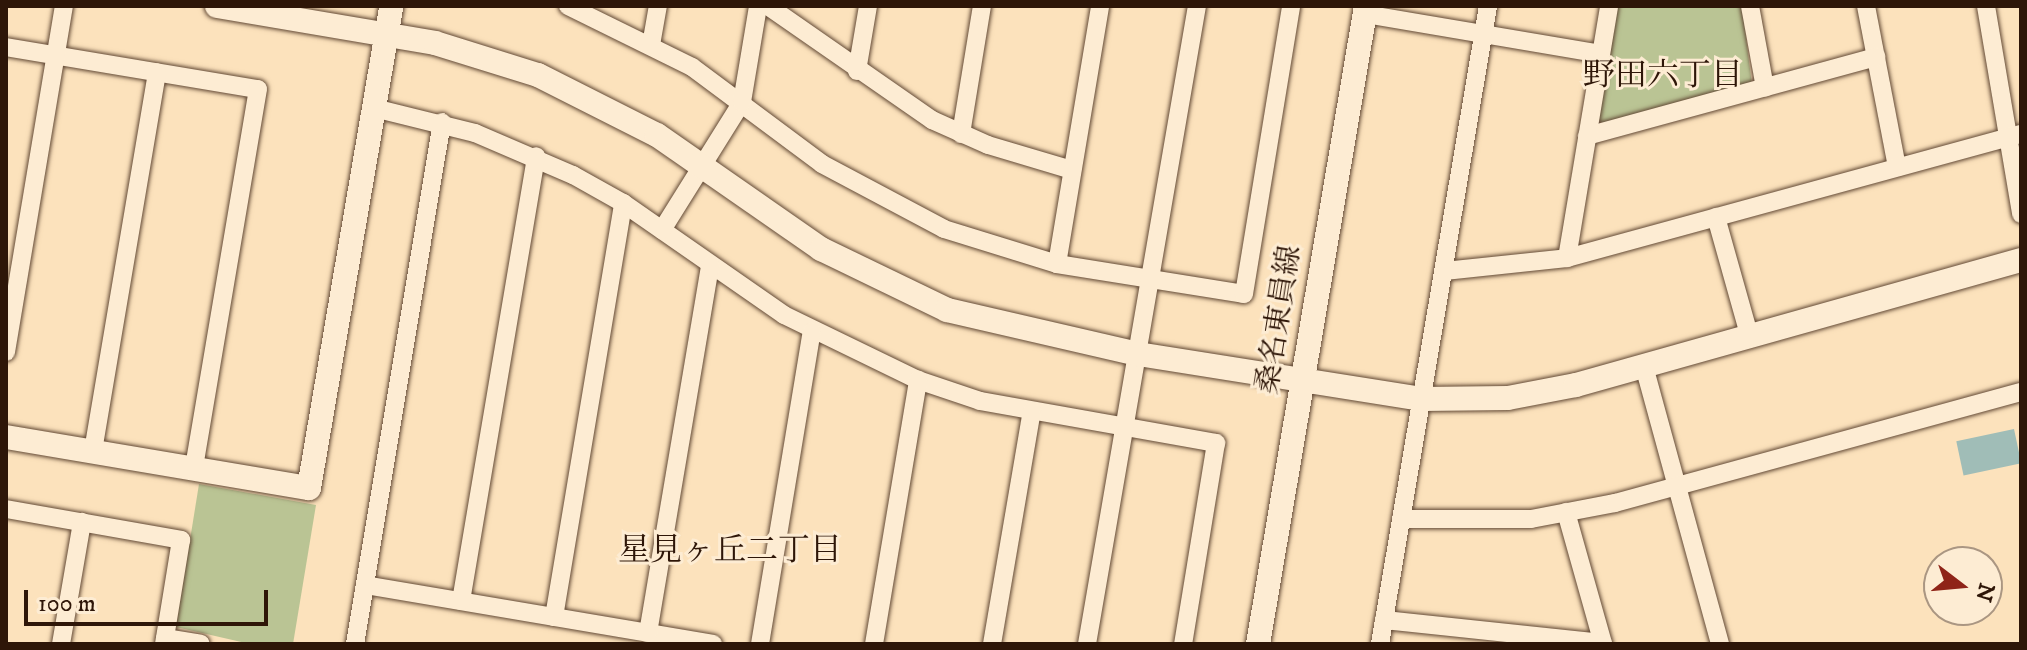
<!DOCTYPE html>
<html>
<head>
<meta charset="utf-8">
<style>
	body { margin:0 }
	#map { position:relative; width:2027px; height:650px; overflow:hidden; background:#fce2bc; font-family:"IM FELL DW Pica","Noto Serif JP",serif }
	div>[style] { position:absolute }
	.green>* { inset:0; background:#bac494 }
	.water>* { inset:0; background:#a0bdb7; transform-origin:0 0 }
	.roads { filter:drop-shadow(0 0 2px #624935) drop-shadow(0 0 2px #624935) }
	.street>* { height:18px; margin:-9px; padding:0 9px; transform-origin:9px; border-radius:9px; background:#fdecd3 }
	.secondary>* { height:24px; margin:-12px; padding:0 12px; transform-origin:12px; border-radius:12px; background:#fdecd3 }
	span { translate:-50% -50%; white-space:nowrap; text-align:center; line-height:1.15; -webkit-text-stroke:6px #fdecd3; paint-order:stroke }
	.street-label { font-size:30px; color:#2e1608 }
	.neighbourhood-label { font-size:32px; color:#2e1608 }
	.frame { position:absolute; inset:0; border:8px solid #2e1608; pointer-events:none }
	.north { position:absolute; left:1923px; top:546px; width:80px; height:80px; box-sizing:border-box; background:#fdecd3; border:2px solid #aa9682; border-radius:50%; rotate:106deg; font-size:22px; font-weight:700; line-height:32px; text-align:center; color:#2e1608 }
	.north::after { content:''; display:block; margin:auto; width:28px; height:36px; background:#8f2418; clip-path:polygon(50% 0,100% 100%,50% 72%,0 100%) }
	.scale { position:absolute; left:24px; top:590px; width:244px; height:36px; box-sizing:border-box; border:4px solid #2e1608; border-top:0; padding-left:10px; font-size:24px; line-height:28px; white-space:nowrap; color:#2e1608; -webkit-text-stroke:6px #fdecd3; paint-order:stroke }
</style>
</head>
<body>
<div id="map">
	<div class="green">
		<div style="clip-path:polygon(1616px 6px,1742px 6px,1752px 85px,1604px 123px,1598px 121px)"></div>
		<div style="clip-path:polygon(199px 484px,316px 505px,293px 644px,250px 644px,176px 627px)"></div>
	</div>
	<div class="water">
		<div style="left:2014px;top:429px;width:35px;height:59px;rotate:78deg"></div>
	</div>
	<div class="roads">
		<div class="street">
			<div style="left:568px;top:6px;width:138px;rotate:26.2deg"></div>
			<div style="left:692px;top:67px;width:162px;rotate:36.7deg"></div>
			<div style="left:822px;top:164px;width:138px;rotate:28deg"></div>
			<div style="left:944px;top:229px;width:118px;rotate:17.2deg"></div>
			<div style="left:1057px;top:264px;width:189px;rotate:9.1deg"></div>
			<div style="left:1244px;top:294px;width:292px;rotate:-80.7deg"></div>
			<div style="left:768px;top:6px;width:200px;rotate:34.8deg"></div>
			<div style="left:932px;top:120px;width:61px;rotate:24.1deg"></div>
			<div style="left:988px;top:145px;width:88px;rotate:16.6deg"></div>
			<div style="left:1750px;top:6px;width:83px;rotate:79.6deg"></div>
			<div style="left:1866px;top:6px;width:164px;rotate:79.1deg"></div>
			<div style="left:1986px;top:6px;width:211px;rotate:80.4deg"></div>
			<div style="left:1365px;top:14px;width:239px;rotate:9.6deg"></div>
			<div style="left:651px;top:45px;width:40px;rotate:-80deg"></div>
			<div style="left:6px;top:47px;width:255px;rotate:9.5deg"></div>
			<div style="left:258px;top:89px;width:384px;rotate:99.6deg"></div>
			<div style="left:857px;top:71px;width:66px;rotate:-80.4deg"></div>
			<div style="left:374px;top:108px;width:104px;rotate:13.9deg"></div>
			<div style="left:475px;top:133px;width:107px;rotate:23.2deg"></div>
			<div style="left:573px;top:175px;width:57px;rotate:29.2deg"></div>
			<div style="left:623px;top:203px;width:196px;rotate:34.8deg"></div>
			<div style="left:784px;top:315px;width:149px;rotate:25.9deg"></div>
			<div style="left:918px;top:380px;width:65px;rotate:18.7deg"></div>
			<div style="left:980px;top:401px;width:240px;rotate:10.1deg"></div>
			<div style="left:1216px;top:443px;width:204px;rotate:99.3deg"></div>
			<div style="left:961px;top:134px;width:130px;rotate:-80.7deg"></div>
			<div style="left:1587px;top:136px;width:300px;rotate:-15.3deg"></div>
			<div style="left:1716px;top:217px;width:126px;rotate:74.3deg"></div>
			<div style="left:662px;top:230px;width:151px;rotate:-58deg"></div>
			<div style="left:742px;top:102px;width:97px;rotate:-80.5deg"></div>
			<div style="left:1567px;top:258px;width:255px;rotate:-80.5deg"></div>
			<div style="left:1057px;top:264px;width:262px;rotate:-80.5deg"></div>
			<div style="left:1444px;top:271px;width:124px;rotate:-6deg"></div>
			<div style="left:1567px;top:258px;width:471px;rotate:-15.3deg"></div>
			<div style="left:6px;top:352px;width:351px;rotate:-80.5deg"></div>
			<div style="left:1644px;top:366px;width:288px;rotate:74.7deg"></div>
			<div style="left:93px;top:451px;width:384px;rotate:-80.4deg"></div>
			<div style="left:6px;top:509px;width:178px;rotate:10deg"></div>
			<div style="left:181px;top:540px;width:105px;rotate:99.3deg"></div>
			<div style="left:1566px;top:512px;width:137px;rotate:74.3deg"></div>
			<div style="left:1401px;top:519px;width:130px"></div>
			<div style="left:1531px;top:519px;width:86px;rotate:-10.8deg"></div>
			<div style="left:1615px;top:503px;width:421px;rotate:-15.3deg"></div>
			<div style="left:365px;top:585px;width:353px;rotate:9.6deg"></div>
			<div style="left:461px;top:601px;width:451px;rotate:-80.4deg"></div>
			<div style="left:554px;top:617px;width:420px;rotate:-80.5deg"></div>
			<div style="left:1384px;top:620px;width:220px;rotate:6deg"></div>
			<div style="left:648px;top:633px;width:373px;rotate:-80.4deg"></div>
			<div style="left:165px;top:638px;width:36px;rotate:9deg"></div>
			<div style="left:61px;top:644px;width:124px;rotate:-80.2deg"></div>
			<div style="left:355px;top:644px;width:529px;rotate:-80.54deg"></div>
			<div style="left:760px;top:644px;width:317px;rotate:-80.6deg"></div>
			<div style="left:874px;top:644px;width:268px;rotate:-80.5deg"></div>
			<div style="left:992px;top:644px;width:236px;rotate:-80.3deg"></div>
			<div style="left:1087px;top:644px;width:647px;rotate:-80.22deg"></div>
			<div style="left:1380px;top:644px;width:647px;rotate:-80.39deg"></div>
		</div>
		<div class="secondary">
			<div style="left:217px;top:6px;width:221px;rotate:9.6deg"></div>
			<div style="left:435px;top:43px;width:108px;rotate:17.3deg"></div>
			<div style="left:538px;top:75px;width:133px;rotate:26.8deg"></div>
			<div style="left:657px;top:135px;width:200px;rotate:34.8deg"></div>
			<div style="left:821px;top:249px;width:140px;rotate:25.8deg"></div>
			<div style="left:947px;top:310px;width:196px;rotate:13deg"></div>
			<div style="left:1138px;top:354px;width:288px;rotate:9deg"></div>
			<div style="left:1422px;top:399px;width:86px;rotate:-0.7deg"></div>
			<div style="left:1508px;top:398px;width:69px;rotate:-10.8deg"></div>
			<div style="left:1576px;top:385px;width:462px;rotate:-15.7deg"></div>
			<div style="left:6px;top:437px;width:307px;rotate:9.6deg"></div>
			<div style="left:309px;top:488px;width:489px;rotate:-80.3deg"></div>
			<div style="left:1258px;top:644px;width:647px;rotate:-80.39deg"></div>
		</div>
	</div>
	<div class="street-label">
		<span style="left:1280px;top:320px;rotate:-81deg">桑名東員線</span>
	</div>
	<div class="neighbourhood-label">
		<span style="left:1663px;top:76px">野田六丁目</span>
		<span style="left:730px;top:551px">星見ヶ丘二丁目</span>
	</div>
	<div class="frame"></div>
	<div class="north">N</div>
	<div class="scale">100 m</div>
</div>
</body>
</html>
